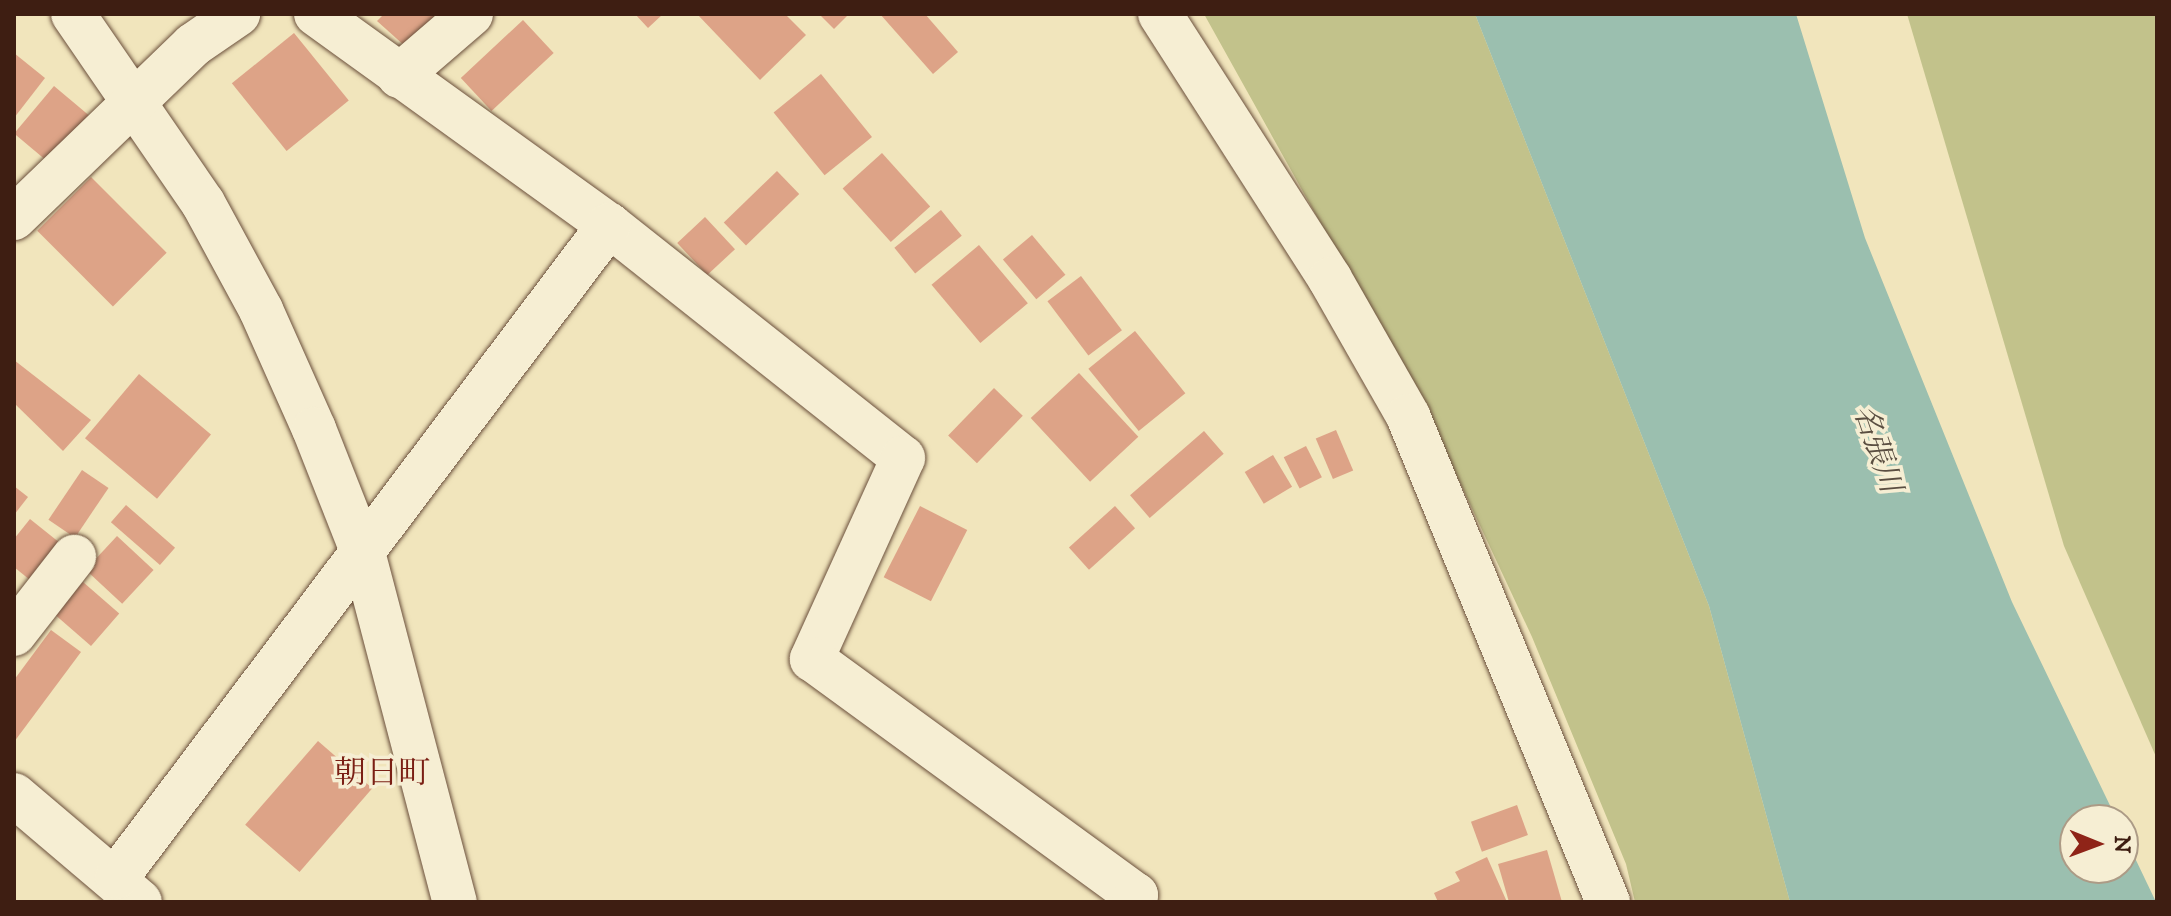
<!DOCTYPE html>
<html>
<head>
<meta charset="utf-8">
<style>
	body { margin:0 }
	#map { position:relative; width:2171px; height:916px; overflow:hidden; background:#f1e5bc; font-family:"IM FELL DW Pica","Noto Serif JP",serif }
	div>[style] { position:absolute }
	.green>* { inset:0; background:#c2c28b }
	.water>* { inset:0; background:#9bbfaf }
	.building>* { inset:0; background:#dda387; transform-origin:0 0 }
	.roads { filter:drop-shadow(0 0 2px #6b503c) drop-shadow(0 0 2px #6b503c) }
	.minor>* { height:44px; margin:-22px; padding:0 22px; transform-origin:22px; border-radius:22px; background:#f6eed3 }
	span { translate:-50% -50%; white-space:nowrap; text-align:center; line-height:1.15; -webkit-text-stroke:7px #f6eed3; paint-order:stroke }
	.water-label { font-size:30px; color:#5a4e41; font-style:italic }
	.quarter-label { font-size:32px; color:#7a1f14 }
	.frame { position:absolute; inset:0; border:16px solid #3e1e12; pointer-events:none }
	.north { position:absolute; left:2059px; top:804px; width:80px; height:80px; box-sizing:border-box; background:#f6eed3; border:2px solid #ac9b86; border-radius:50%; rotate:91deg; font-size:22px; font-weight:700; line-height:32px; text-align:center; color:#3e1e12 }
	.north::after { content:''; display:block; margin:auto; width:28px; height:36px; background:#8f2418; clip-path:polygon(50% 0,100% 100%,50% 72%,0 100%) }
</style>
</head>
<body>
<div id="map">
	<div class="green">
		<div style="clip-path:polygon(1204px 14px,1475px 14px,1709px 606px,1790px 902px,1635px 902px,1626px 864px,1532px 637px,1433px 425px)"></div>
		<div style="clip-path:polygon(1907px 14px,2157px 14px,2157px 759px,2064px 546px)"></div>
	</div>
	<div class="water">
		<div style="clip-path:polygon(1475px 14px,1796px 14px,1865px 238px,2012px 602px,2117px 820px,2075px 820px,2075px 868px,2123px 868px,2123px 833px,2156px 902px,1790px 902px,1709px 606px)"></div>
	</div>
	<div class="building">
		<div style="clip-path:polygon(384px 14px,436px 14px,406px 47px,377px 21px)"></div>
		<div style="clip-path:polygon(635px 14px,663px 14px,648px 28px)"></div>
		<div style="clip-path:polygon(697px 14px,785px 14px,806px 35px,760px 80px)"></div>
		<div style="clip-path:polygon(819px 14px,849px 14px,834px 29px)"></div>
		<div style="clip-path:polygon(880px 14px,925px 14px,958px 52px,933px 74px)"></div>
		<div style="left:523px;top:20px;width:45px;height:85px;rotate:47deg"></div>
		<div style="left:294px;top:33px;width:87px;height:80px;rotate:51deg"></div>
		<div style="clip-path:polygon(14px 53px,45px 78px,14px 118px)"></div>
		<div style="left:821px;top:74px;width:81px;height:61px;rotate:51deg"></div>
		<div style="left:54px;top:86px;width:47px;height:62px;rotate:40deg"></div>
		<div style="left:882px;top:153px;width:72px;height:53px;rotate:48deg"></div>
		<div style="left:777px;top:171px;width:32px;height:74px;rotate:46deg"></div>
		<div style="left:91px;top:177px;width:107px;height:76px;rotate:45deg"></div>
		<div style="left:941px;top:210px;width:33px;height:60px;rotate:51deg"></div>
		<div style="left:705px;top:217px;width:44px;height:38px;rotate:47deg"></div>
		<div style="left:1032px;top:235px;width:52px;height:38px;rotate:50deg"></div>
		<div style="left:979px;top:245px;width:76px;height:62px;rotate:50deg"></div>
		<div style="left:1081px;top:276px;width:68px;height:42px;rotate:53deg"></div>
		<div style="left:1135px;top:331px;width:80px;height:60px;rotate:51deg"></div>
		<div style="clip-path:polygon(14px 360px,91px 420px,63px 451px,14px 403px)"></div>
		<div style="left:1079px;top:373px;width:87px;height:66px;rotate:47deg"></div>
		<div style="left:139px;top:374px;width:94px;height:84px;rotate:40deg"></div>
		<div style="left:994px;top:388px;width:40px;height:66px;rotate:44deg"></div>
		<div style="left:1336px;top:430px;width:44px;height:22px;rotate:67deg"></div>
		<div style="left:1204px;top:431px;width:30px;height:98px;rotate:49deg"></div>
		<div style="left:1306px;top:446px;width:35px;height:25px;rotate:63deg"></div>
		<div style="left:1273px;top:455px;width:37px;height:33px;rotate:59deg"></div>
		<div style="left:82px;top:470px;width:32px;height:60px;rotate:34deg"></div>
		<div style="clip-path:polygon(14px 486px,28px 497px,14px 515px)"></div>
		<div style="left:126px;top:505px;width:65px;height:23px;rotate:41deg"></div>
		<div style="left:920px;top:506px;width:53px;height:80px;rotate:27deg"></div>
		<div style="left:1115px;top:506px;width:30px;height:62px;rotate:48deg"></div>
		<div style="clip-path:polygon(30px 519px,60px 543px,30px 580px,14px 567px,14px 539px)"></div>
		<div style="left:117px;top:536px;width:50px;height:46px;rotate:43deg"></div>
		<div style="left:83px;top:582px;width:48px;height:43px;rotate:41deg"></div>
		<div style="clip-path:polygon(51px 630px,81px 652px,14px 742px,14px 680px)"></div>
		<div style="left:318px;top:741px;width:72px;height:111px;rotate:41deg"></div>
		<div style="left:1517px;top:805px;width:32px;height:49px;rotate:70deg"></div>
		<div style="clip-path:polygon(1547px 850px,1562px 902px,1509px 902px,1498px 864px)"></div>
		<div style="clip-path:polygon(1487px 857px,1507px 902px,1438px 902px,1434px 893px,1460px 881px,1455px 872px)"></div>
	</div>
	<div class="roads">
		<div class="minor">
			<div style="left:73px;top:14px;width:229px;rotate:55.5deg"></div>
			<div style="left:203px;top:203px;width:122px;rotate:61.5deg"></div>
			<div style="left:261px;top:310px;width:130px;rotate:66deg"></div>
			<div style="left:314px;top:429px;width:136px;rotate:68.5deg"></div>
			<div style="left:364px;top:556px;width:358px;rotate:75.3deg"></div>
			<div style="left:316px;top:14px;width:361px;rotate:35.8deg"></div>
			<div style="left:609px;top:225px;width:375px;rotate:38.4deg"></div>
			<div style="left:903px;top:458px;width:221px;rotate:114.4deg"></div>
			<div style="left:812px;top:659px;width:401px;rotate:36.1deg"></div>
			<div style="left:1136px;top:895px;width:7px;rotate:106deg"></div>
			<div style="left:1160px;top:14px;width:315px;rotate:57.3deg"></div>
			<div style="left:1330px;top:279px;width:158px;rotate:60.3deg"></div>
			<div style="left:1408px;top:416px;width:526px;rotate:67.63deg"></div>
			<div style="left:399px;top:76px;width:95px;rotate:-40.7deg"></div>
			<div style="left:14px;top:218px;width:249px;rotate:-44deg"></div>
			<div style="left:193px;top:45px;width:55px;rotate:-34.6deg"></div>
			<div style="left:14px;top:634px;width:98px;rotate:-52.1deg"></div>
			<div style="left:14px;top:795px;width:165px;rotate:40.3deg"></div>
			<div style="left:117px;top:877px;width:817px;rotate:-52.96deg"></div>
		</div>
	</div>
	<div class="water-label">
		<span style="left:1876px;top:449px;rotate:71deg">名張川</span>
	</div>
	<div class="quarter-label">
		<span style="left:382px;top:774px">朝日町</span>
	</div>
	<div class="frame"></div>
	<div class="north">N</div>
</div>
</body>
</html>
